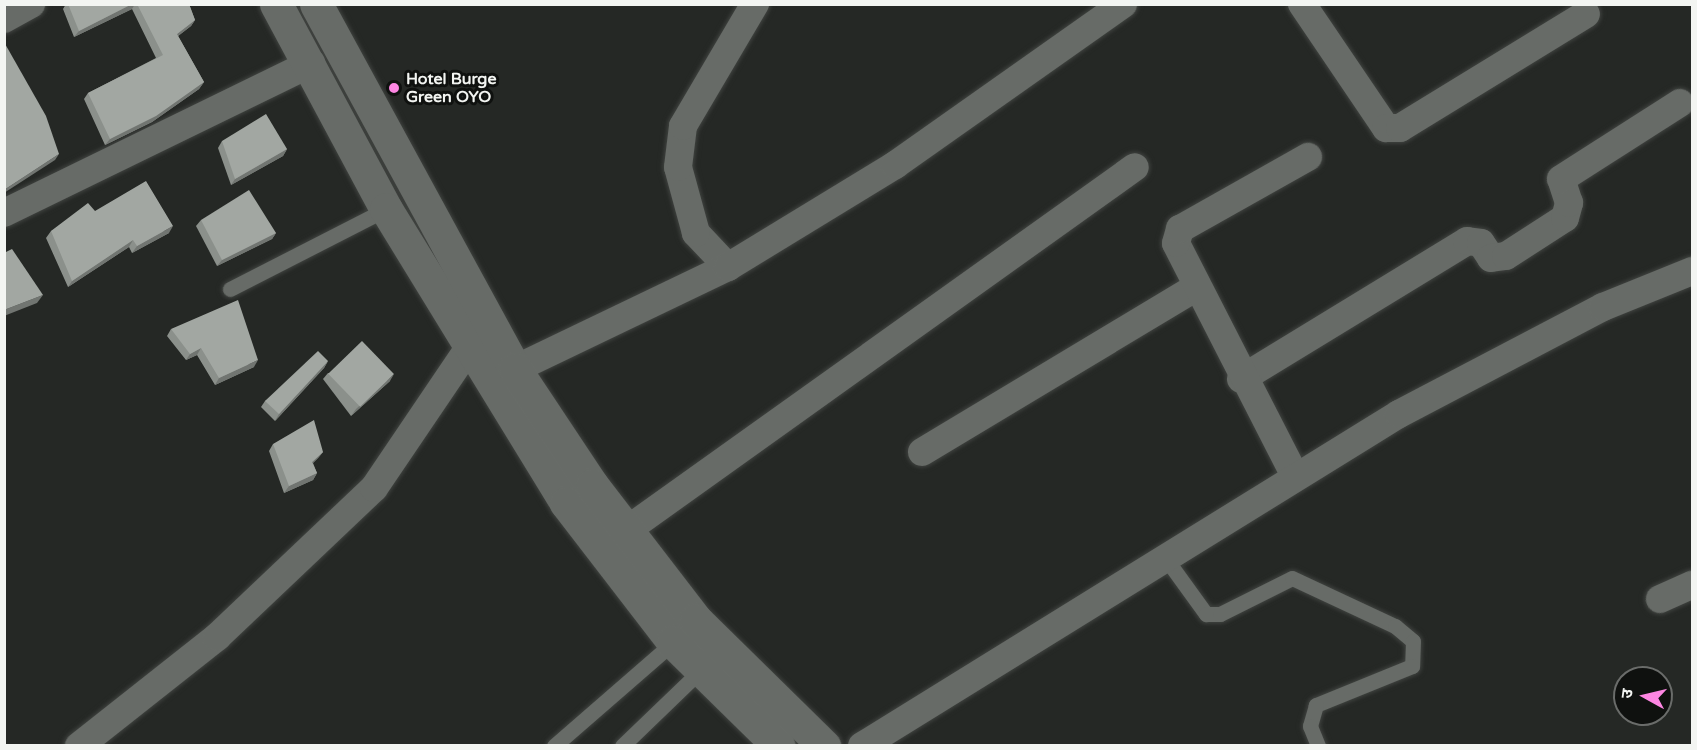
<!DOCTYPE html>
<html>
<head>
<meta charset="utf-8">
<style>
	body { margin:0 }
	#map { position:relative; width:1697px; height:750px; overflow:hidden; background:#252825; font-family:"Varela Round","Noto Sans Devanagari",sans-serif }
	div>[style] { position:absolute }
	.roads { filter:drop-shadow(0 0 2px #404340) drop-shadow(0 0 2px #404340) }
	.lane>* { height:15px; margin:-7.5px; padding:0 7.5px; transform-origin:7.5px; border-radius:7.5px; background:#676b67 }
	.street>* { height:28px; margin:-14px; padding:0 14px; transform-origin:14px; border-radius:14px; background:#676b67 }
	.secondary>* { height:33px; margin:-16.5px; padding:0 16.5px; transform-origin:16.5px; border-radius:16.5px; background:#676b67 }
	.wall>* { inset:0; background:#8b908b }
	.shaded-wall>* { inset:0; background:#717571 }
	.building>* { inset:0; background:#a2a7a2; transform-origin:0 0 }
	.dots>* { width:16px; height:16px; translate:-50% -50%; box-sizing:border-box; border:3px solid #0f110f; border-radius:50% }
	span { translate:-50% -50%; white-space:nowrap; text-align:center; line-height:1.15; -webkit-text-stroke:6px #0f110f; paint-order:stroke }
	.poi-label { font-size:16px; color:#f3f5f2; font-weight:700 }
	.left { translate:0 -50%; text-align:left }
	.frame { position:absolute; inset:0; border:6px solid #f3f5f2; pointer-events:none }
	.north { position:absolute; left:1613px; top:666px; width:60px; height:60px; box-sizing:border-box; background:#0f110f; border:2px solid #6a6c6a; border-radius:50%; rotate:278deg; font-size:16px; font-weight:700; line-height:24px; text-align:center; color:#f3f5f2 }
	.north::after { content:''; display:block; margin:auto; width:21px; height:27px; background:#fd86e2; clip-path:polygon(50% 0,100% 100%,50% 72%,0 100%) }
</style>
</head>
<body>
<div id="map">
	<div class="roads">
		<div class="lane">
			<div style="left:230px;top:289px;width:175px;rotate:-27.1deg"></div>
			<div style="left:1164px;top:556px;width:72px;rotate:54.1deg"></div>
			<div style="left:1206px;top:614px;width:14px"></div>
			<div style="left:1220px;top:614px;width:80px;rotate:-26.6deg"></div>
			<div style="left:1292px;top:578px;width:114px;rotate:25deg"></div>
			<div style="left:1395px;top:626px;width:23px;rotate:40deg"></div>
			<div style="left:1413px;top:641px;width:25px;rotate:92deg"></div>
			<div style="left:1412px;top:666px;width:104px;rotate:157.9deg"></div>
			<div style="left:1316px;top:705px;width:22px;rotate:106deg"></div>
			<div style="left:1310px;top:726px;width:22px;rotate:68deg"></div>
			<div style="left:554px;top:746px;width:160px;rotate:-41deg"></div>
			<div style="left:622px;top:746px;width:114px;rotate:-43.9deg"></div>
		</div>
		<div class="street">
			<div style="left:1302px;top:4px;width:150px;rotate:55.9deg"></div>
			<div style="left:1386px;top:128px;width:14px"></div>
			<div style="left:1400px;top:128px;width:218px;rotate:-31.5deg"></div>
			<div style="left:4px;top:19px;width:31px;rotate:-29deg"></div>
			<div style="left:4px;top:213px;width:342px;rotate:-26deg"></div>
			<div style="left:728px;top:267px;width:47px;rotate:-133.3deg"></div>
			<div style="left:696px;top:233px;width:68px;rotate:-105.3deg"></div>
			<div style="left:678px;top:167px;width:41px;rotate:-83deg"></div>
			<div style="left:683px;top:126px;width:142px;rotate:-59.5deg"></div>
			<div style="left:515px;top:369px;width:236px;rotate:-25.6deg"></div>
			<div style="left:728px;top:267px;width:196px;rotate:-31.4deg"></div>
			<div style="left:895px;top:165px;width:279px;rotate:-35.2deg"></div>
			<div style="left:1241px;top:379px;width:265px;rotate:-31.4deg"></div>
			<div style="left:1467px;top:241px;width:14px;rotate:8deg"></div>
			<div style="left:1481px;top:243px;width:18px;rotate:56deg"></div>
			<div style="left:1491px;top:258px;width:15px;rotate:-8deg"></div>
			<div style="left:1506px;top:256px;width:70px;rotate:-32.8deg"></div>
			<div style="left:1565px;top:218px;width:16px;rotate:-75deg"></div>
			<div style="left:1569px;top:203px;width:25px;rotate:-108deg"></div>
			<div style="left:1561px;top:179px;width:141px;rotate:-32.6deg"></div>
			<div style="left:922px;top:452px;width:318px;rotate:-31deg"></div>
			<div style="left:1294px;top:474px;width:259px;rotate:-117.1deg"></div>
			<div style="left:1176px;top:243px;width:15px;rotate:-74deg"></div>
			<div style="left:1180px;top:229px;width:147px;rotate:-29.4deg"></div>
			<div style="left:627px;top:530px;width:624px;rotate:-35.55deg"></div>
			<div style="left:1660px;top:599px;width:35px;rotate:-24deg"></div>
			<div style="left:79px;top:746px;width:176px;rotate:-38.3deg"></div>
			<div style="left:217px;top:637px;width:216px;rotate:-43.5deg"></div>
			<div style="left:374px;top:488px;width:168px;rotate:-55.9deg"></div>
			<div style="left:862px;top:746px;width:631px;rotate:-31.73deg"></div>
			<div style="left:1399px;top:414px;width:230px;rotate:-27.7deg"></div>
			<div style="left:1603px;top:307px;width:96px;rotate:-22deg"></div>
		</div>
		<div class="secondary">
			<div style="left:276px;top:4px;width:233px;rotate:61.8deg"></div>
			<div style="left:386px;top:209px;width:345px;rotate:58.5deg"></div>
			<div style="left:566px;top:503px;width:175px;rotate:52.4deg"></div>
			<div style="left:673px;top:642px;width:148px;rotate:44.5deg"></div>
			<div style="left:316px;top:4px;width:416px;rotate:61.4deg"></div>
			<div style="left:515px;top:369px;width:139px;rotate:56.4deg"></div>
			<div style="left:592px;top:485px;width:170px;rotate:52.4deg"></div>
			<div style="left:696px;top:620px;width:180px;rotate:44.5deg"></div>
		</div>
	</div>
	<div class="wall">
		<div style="clip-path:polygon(66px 4px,189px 4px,195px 20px,191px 26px,178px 36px,204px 82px,199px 89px,152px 122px,105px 145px,84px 99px,88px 93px,156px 58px,132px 9px,74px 37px,63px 9px)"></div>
		<div style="clip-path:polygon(222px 141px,287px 149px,283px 156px,231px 185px,218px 148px)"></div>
		<div style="clip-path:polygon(95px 211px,169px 233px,132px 253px,129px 247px,68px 287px,46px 238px,51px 231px)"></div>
		<div style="clip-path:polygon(201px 220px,276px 233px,272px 239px,217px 266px,196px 226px)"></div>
		<div style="clip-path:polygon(171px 329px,254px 367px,215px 385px,197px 355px,186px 360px,167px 336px)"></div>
		<div style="clip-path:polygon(328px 361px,324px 368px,275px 421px,261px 407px,265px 401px)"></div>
		<div style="clip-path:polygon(328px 373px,390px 381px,351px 416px,323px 379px)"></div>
		<div style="clip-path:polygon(273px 444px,323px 452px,318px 458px,313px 463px,317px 473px,313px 480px,284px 493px,269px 451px)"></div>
	</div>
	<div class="shaded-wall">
		<div style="clip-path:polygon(132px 4px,135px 4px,132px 9px,74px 37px,79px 31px)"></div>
		<div style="clip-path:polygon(195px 20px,191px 26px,173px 40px,177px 34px)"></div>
		<div style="clip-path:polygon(204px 82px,199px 89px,152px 122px,105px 145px,110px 139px)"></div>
		<div style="clip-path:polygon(287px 149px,283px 156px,231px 185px,235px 179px)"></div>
		<div style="clip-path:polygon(59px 154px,55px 160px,4px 193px,4px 190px)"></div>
		<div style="clip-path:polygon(173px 226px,169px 233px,132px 253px,137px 246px)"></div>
		<div style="clip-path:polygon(276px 233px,272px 239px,217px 266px,222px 260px)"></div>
		<div style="clip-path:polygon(133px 240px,129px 247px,68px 287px,72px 281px)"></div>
		<div style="clip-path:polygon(43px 295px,37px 303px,4px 316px,4px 310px)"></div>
		<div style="clip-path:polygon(201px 348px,197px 355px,186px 360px,190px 354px)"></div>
		<div style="clip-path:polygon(258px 360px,254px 367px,215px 385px,219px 378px)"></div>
		<div style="clip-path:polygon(328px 361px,324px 368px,275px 421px,279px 414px)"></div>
		<div style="clip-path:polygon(394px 374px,390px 381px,351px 416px,356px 409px)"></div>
		<div style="clip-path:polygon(323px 452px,318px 458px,307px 468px,312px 462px)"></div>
		<div style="clip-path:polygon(317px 473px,313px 480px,284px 493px,289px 486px)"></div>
	</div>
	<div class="building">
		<div style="clip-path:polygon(68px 4px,132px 4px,79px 31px)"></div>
		<div style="clip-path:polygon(137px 4px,189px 4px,195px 20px,177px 34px,204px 82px,156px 116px,110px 139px,88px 93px,163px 55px)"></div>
		<div style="clip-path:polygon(4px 42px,46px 116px,59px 154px,4px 190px)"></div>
		<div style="clip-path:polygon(266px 114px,287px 149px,235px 179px,222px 141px)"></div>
		<div style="clip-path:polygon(146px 181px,173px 226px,137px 246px,133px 240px,72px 281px,51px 231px,88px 203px,95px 211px)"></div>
		<div style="clip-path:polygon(249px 190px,276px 233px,222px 260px,201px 220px)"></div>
		<div style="clip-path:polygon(12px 249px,43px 295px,4px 310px,4px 253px)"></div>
		<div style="clip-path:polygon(238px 300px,258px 360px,219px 378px,201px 348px,190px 354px,171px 329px)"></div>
		<div style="left:362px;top:341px;width:46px;height:47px;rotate:46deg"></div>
		<div style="clip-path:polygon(318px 351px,328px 361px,279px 414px,265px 401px)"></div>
		<div style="clip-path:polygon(314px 420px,323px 452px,312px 462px,317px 473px,289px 486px,273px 444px)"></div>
	</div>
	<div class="dots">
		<div style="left:394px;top:88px;background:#fd86e2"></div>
	</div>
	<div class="poi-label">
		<span class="left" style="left:406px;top:88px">Hotel Burge<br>Green OYO</span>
	</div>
	<div class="frame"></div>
	<div class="north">उ</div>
</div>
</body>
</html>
